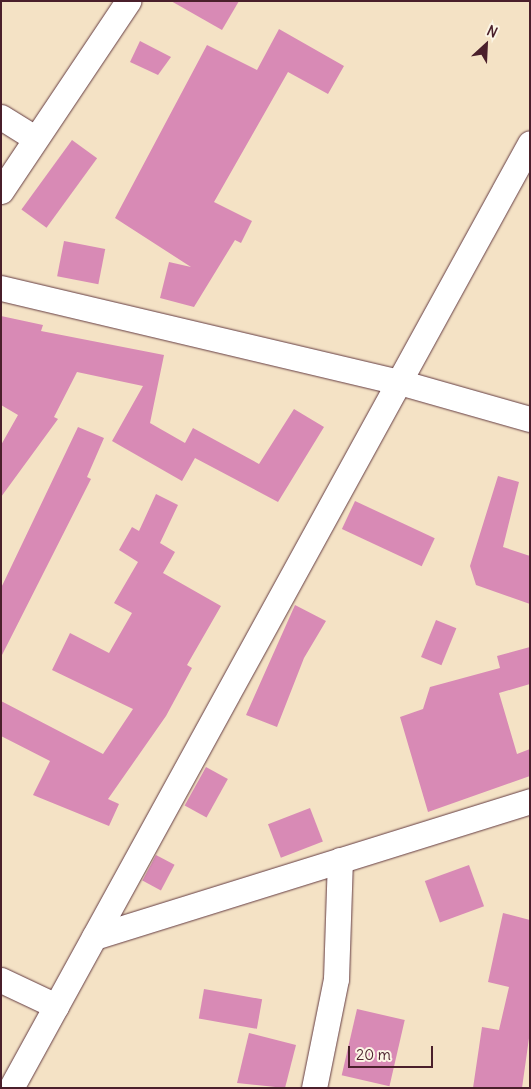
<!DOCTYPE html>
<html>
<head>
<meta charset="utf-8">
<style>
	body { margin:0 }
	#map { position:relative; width:531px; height:1089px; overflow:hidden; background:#f4e2c5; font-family:Delius,sans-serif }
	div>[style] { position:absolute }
	.building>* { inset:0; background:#d88ab5; transform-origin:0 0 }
	.roads { filter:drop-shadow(0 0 1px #643c42) drop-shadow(0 0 1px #643c42) }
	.minor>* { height:25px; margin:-12.5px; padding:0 12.5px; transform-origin:12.5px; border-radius:12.5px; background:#fff }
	span { translate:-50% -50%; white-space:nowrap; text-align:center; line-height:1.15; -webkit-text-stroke:4px #fcf5e5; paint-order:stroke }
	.frame { position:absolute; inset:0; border:2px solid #4a1f2b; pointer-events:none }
	.north { position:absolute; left:461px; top:20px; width:50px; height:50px; -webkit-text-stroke:4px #fcf5e5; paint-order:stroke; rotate:25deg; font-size:14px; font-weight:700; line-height:20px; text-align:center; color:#4a1f2b }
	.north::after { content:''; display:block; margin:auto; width:18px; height:22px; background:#4a1f2b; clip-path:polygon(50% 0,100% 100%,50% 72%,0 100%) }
	.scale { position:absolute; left:348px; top:1046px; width:85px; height:22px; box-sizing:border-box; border:2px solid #4a1f2b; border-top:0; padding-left:6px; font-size:15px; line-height:18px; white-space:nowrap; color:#4a1f2b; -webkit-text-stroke:4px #fcf5e5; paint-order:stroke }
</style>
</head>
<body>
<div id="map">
	<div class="building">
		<div style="clip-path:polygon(171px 1px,239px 1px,222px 30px)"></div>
		<div style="clip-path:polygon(279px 29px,344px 66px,328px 94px,288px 72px,214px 202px,252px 221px,241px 243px,235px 240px,194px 307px,160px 298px,169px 262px,191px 267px,115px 218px,207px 45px,257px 70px)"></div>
		<div style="clip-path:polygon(140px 41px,171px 57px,158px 75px,130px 62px)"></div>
		<div style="left:72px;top:140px;width:31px;height:86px;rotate:36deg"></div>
		<div style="left:64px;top:241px;width:42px;height:36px;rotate:11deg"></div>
		<div style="clip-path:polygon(1px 316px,43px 325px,41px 331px,164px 355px,150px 423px,185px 443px,193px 428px,259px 464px,294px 409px,324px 427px,278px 502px,195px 458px,182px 481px,112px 441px,143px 386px,77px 372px,54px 417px,58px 419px,1px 497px,1px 445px,18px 415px,1px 405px)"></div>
		<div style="clip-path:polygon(78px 427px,104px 438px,87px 477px,91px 479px,1px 657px,1px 588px)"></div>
		<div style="clip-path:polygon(498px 476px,519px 482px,503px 547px,530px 556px,530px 604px,476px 585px,470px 566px)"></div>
		<div style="clip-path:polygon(156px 494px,178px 505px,160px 543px,175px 552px,163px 573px,221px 606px,187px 665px,192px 668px,166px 716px,108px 799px,119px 804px,109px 826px,33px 795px,50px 761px,1px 736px,1px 701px,103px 754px,133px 709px,52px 670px,70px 633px,109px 653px,132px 613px,114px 603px,138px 562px,119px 550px,132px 527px,139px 531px)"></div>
		<div style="left:355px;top:501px;width:88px;height:31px;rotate:25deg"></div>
		<div style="clip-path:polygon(295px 605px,326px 621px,304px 658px,277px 727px,246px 715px)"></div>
		<div style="left:436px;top:620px;width:22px;height:40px;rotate:22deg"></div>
		<div style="clip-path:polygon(530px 647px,530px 684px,499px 693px,517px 754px,530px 749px,530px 776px,428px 812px,400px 717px,423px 709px,430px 687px,500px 668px,497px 656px)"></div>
		<div style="left:206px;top:767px;width:25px;height:44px;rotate:29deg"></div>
		<div style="left:310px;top:808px;width:36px;height:45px;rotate:69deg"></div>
		<div style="left:156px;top:855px;width:21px;height:29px;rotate:28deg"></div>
		<div style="left:469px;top:865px;width:44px;height:47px;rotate:70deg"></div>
		<div style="clip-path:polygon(503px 913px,530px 920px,530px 1031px,522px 1088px,473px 1088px,482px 1027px,499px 1030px,509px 987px,488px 982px)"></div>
		<div style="left:204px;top:989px;width:59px;height:30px;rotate:10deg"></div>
		<div style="left:357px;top:1009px;width:49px;height:68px;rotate:13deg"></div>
		<div style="clip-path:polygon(249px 1033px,296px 1045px,285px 1088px,237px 1083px)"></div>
	</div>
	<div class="roads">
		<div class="minor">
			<div style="left:1px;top:117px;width:40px;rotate:32deg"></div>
			<div style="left:1px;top:191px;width:229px;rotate:-56.2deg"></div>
			<div style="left:1px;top:288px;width:409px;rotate:13.3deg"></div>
			<div style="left:399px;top:382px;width:136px;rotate:15.8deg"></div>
			<div style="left:94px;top:937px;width:457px;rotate:-17.3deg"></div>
			<div style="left:1px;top:980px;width:61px;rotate:25.3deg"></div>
			<div style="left:11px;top:1088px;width:1078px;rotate:-61.22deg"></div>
			<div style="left:314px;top:1088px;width:111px;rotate:-78.6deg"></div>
			<div style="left:336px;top:979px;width:119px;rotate:-88.1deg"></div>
		</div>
	</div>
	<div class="frame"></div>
	<div class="north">N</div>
	<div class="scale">20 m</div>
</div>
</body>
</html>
